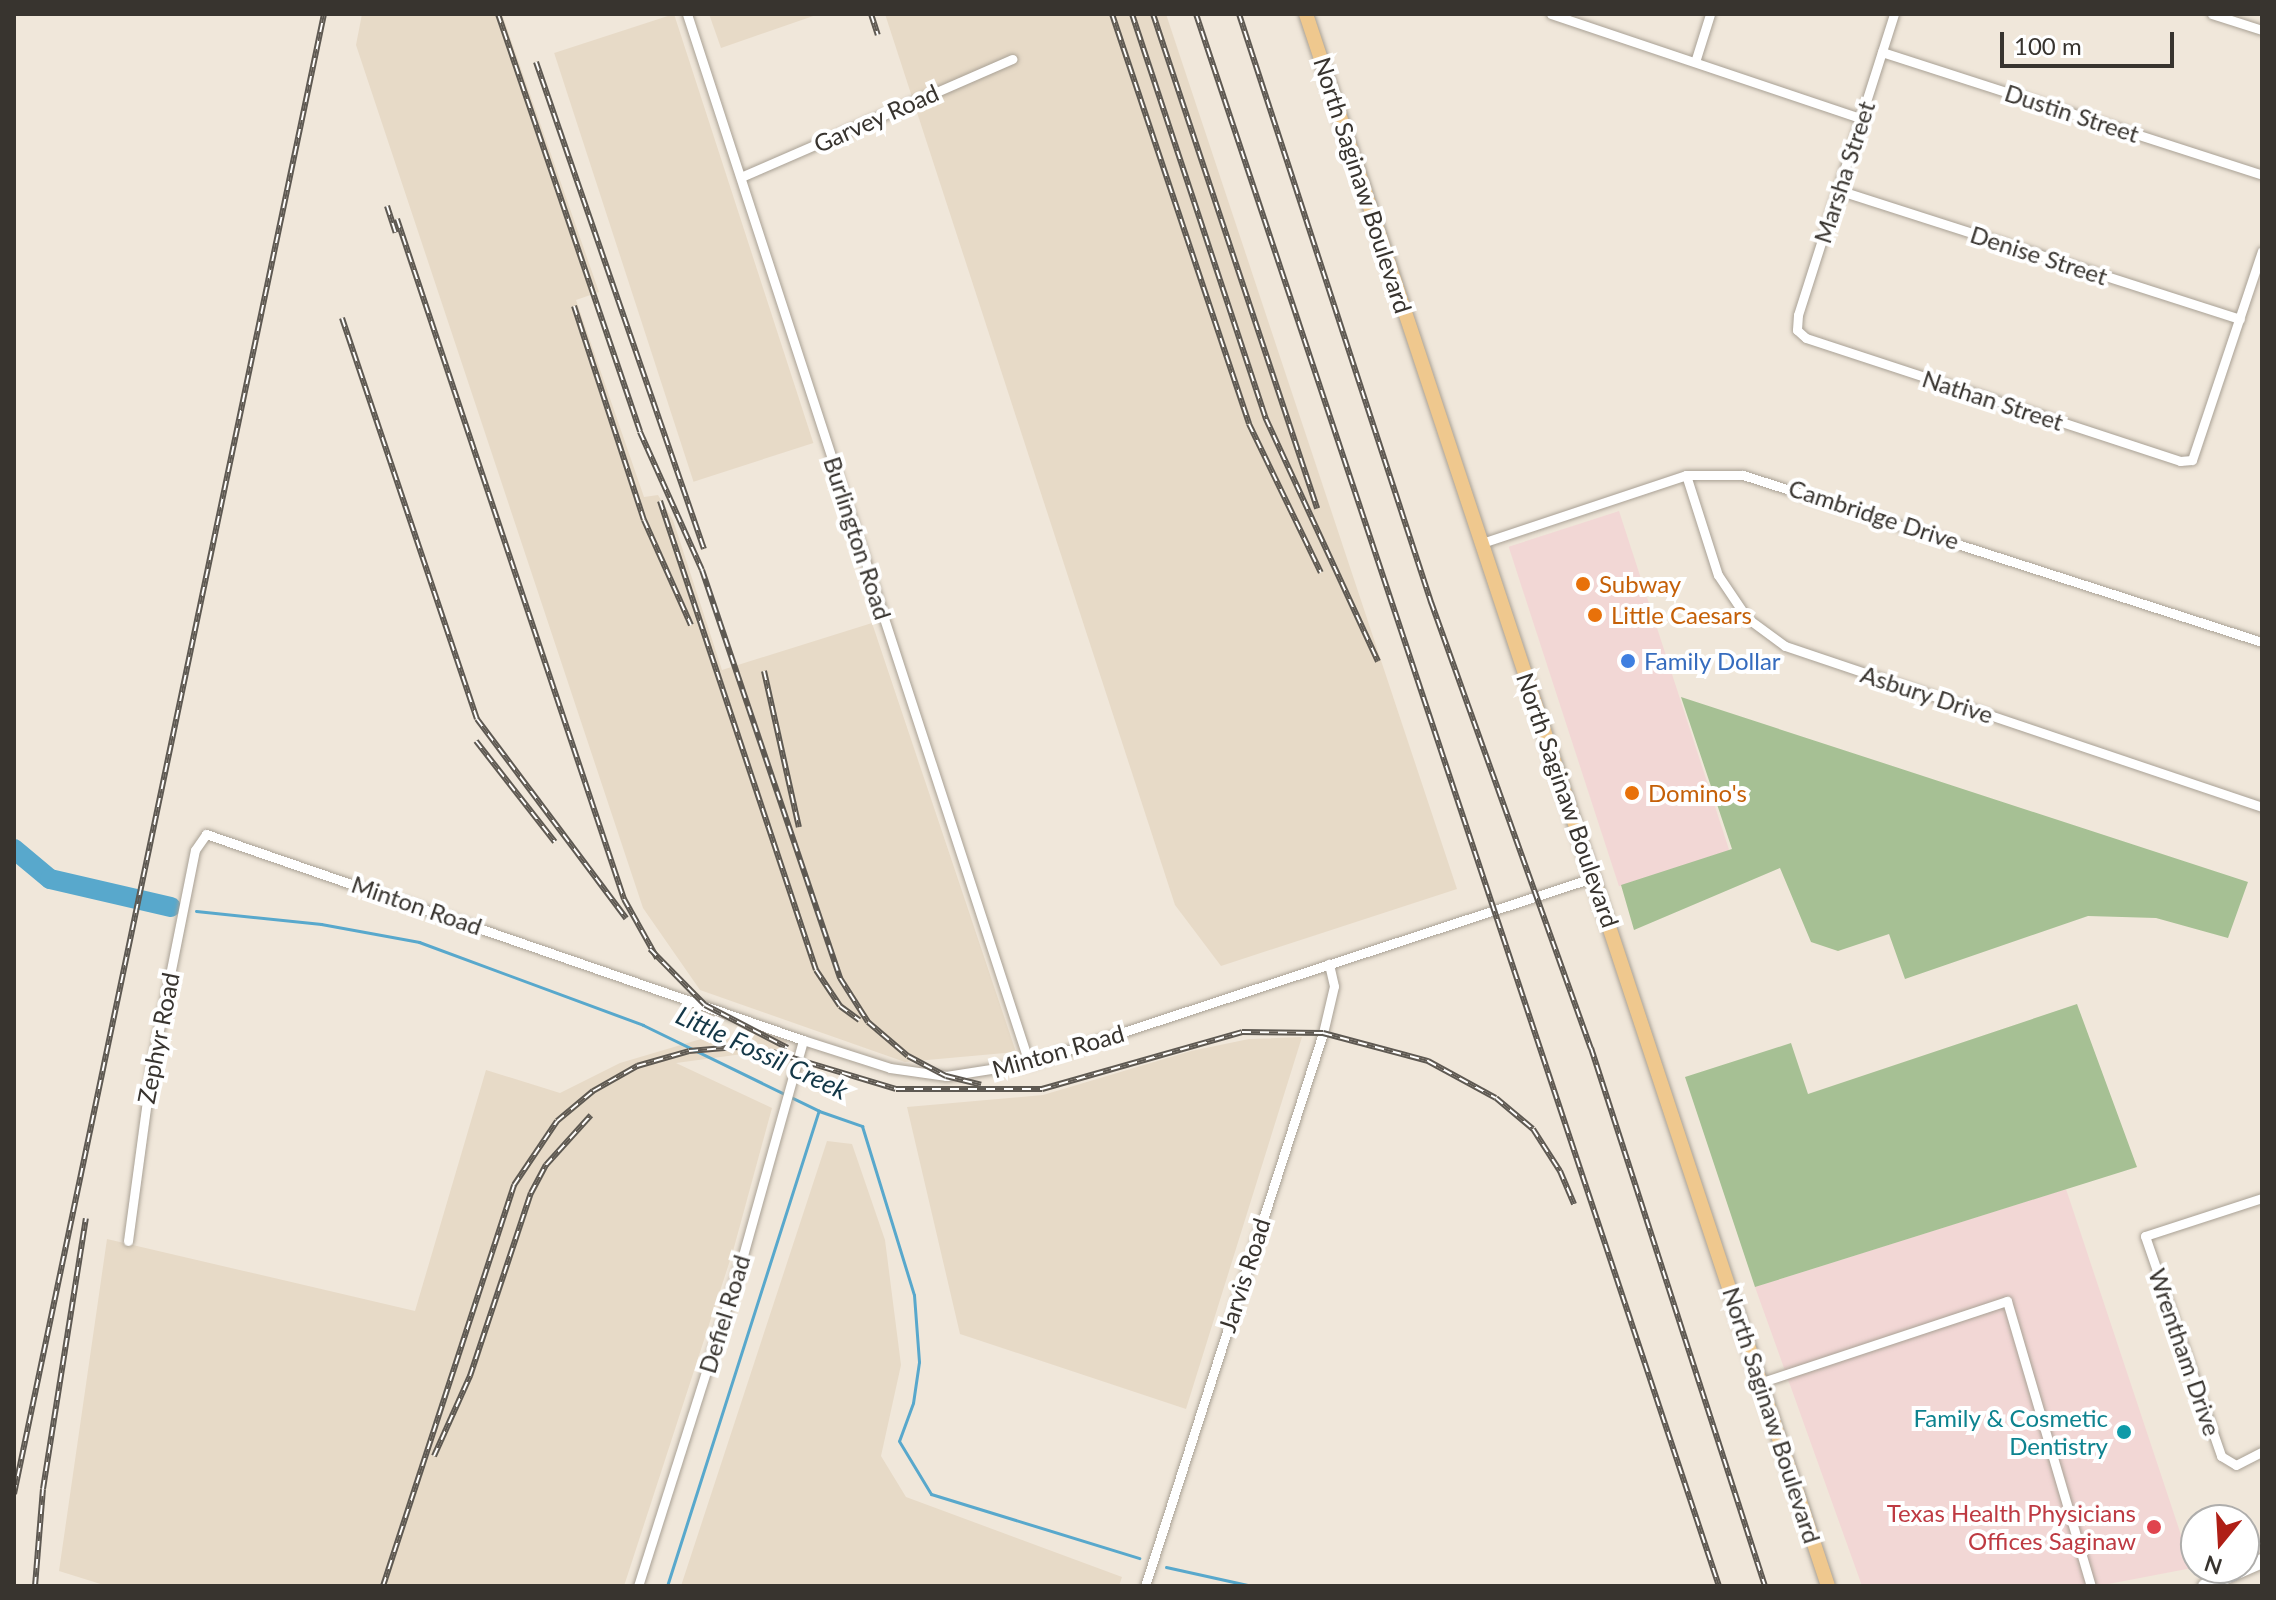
<!DOCTYPE html>
<html>
<head>
<meta charset="utf-8">
<style>
	body { margin:0 }
	#map { position:relative; width:2276px; height:1600px; overflow:hidden; background:#f0e7da; font-family:Lato,sans-serif }
	div>[style] { position:absolute }
	.commercial>* { inset:0; background:#f2d7d5; transform-origin:0 0 }
	.built>* { inset:0; background:#e7dac7; transform-origin:0 0 }
	.green>* { inset:0; background:#a6c094 }
	.stream>* { height:3px; margin:-1.5px; padding:0 1.5px; transform-origin:1.5px; border-radius:1.5px; background:#58a8cc }
	.river>* { height:20px; margin:-10px; padding:0 10px; transform-origin:10px; border-radius:10px; background:#58a8cc }
	.roads { filter:drop-shadow(0 0 2px #a9a195) drop-shadow(0 0 2px #a9a195) }
	.street>* { height:9px; margin:-4.5px; padding:0 4.5px; transform-origin:4.5px; border-radius:4.5px; background:#fff }
	.secondary>* { height:14px; margin:-7px; padding:0 7px; transform-origin:7px; border-radius:7px; background:#fff }
	.primary>* { height:14px; margin:-7px; padding:0 7px; transform-origin:7px; border-radius:7px; background:#efc88e }
	.rail>* { height:6px; margin-top:-3px; transform-origin:0; background:repeating-linear-gradient(90deg,#fff 0 9px,#5e5952 0 18px); box-sizing:border-box; border-block:2px solid #5e5952 }
	.dots>* { width:22px; height:22px; translate:-50% -50%; box-sizing:border-box; border:4px solid #fff; border-radius:50% }
	span { translate:-50% -50%; white-space:nowrap; text-align:center; line-height:1.15; -webkit-text-stroke:8px #fff; paint-order:stroke }
	.street-label { font-size:24px; color:#38342f }
	.food-label { font-size:24px; color:#c56008 }
	.left { translate:0 -50%; text-align:left }
	.shop-label { font-size:24px; color:#366cbe }
	.culture-label { font-size:24px; color:#0d838f }
	.right { translate:-100% -50%; text-align:right }
	.health-label { font-size:24px; color:#be3a42 }
	.water-label { font-size:26px; color:#133747; font-style:italic }
	.frame { position:absolute; inset:0; border:16px solid #38342f; pointer-events:none }
	.north { position:absolute; left:2180px; top:1504px; width:80px; height:80px; box-sizing:border-box; background:#fff; border:2px solid #afaeac; border-radius:50%; rotate:198deg; font-size:22px; font-weight:700; line-height:32px; text-align:center; color:#38342f }
	.north::after { content:''; display:block; margin:auto; width:28px; height:36px; background:#af1f16; clip-path:polygon(50% 0,100% 100%,50% 72%,0 100%) }
	.scale { position:absolute; left:2000px; top:32px; width:174px; height:36px; box-sizing:border-box; border:4px solid #38342f; border-top:0; padding-left:10px; font-size:24px; line-height:28px; white-space:nowrap; color:#38342f; -webkit-text-stroke:6px #fff; paint-order:stroke }
</style>
</head>
<body>
<div id="map">
	<div class="commercial">
		<div style="left:1619px;top:511px;width:357px;height:116px;rotate:72deg"></div>
		<div style="clip-path:polygon(2066px 1189px,2192px 1568px,2098px 1586px,1862px 1586px,1755px 1287px)"></div>
	</div>
	<div class="built">
		<div style="clip-path:polygon(362px 14px,502px 14px,599px 292px,576px 300px,644px 497px,658px 495px,673px 520px,722px 670px,872px 623px,1016px 1052px,905px 1062px,700px 990px,643px 908px,356px 45px)"></div>
		<div style="left:674px;top:14px;width:451px;height:126px;rotate:72deg"></div>
		<div style="clip-path:polygon(709px 14px,819px 14px,721px 48px)"></div>
		<div style="clip-path:polygon(885px 14px,1166px 14px,1457px 889px,1221px 966px,1175px 905px)"></div>
		<div style="clip-path:polygon(748px 1027px,787px 1041px,778px 1067px,750px 1053px,676px 1063px,772px 1108px,733px 1251px,624px 1586px,107px 1586px,59px 1571px,107px 1239px,415px 1311px,486px 1070px,560px 1093px,620px 1063px,701px 1039px,745px 1038px)"></div>
		<div style="clip-path:polygon(1302px 1037px,1186px 1409px,960px 1334px,907px 1107px,1043px 1095px,1191px 1051px,1249px 1039px)"></div>
		<div style="clip-path:polygon(827px 1141px,852px 1144px,885px 1240px,901px 1365px,881px 1456px,906px 1497px,1122px 1577px,1119px 1586px,681px 1586px)"></div>
	</div>
	<div class="green">
		<div style="clip-path:polygon(1681px 697px,2248px 882px,2228px 938px,2156px 918px,2088px 916px,1905px 979px,1889px 934px,1838px 951px,1811px 942px,1780px 868px,1634px 930px,1621px 885px,1732px 849px)"></div>
		<div style="clip-path:polygon(2077px 1004px,2137px 1167px,1755px 1287px,1685px 1077px,1791px 1043px,1808px 1094px)"></div>
	</div>
	<div class="stream">
		<div style="left:196px;top:911px;width:126px;rotate:5.9deg"></div>
		<div style="left:321px;top:924px;width:100px;rotate:10.4deg"></div>
		<div style="left:419px;top:942px;width:239px;rotate:20.3deg"></div>
		<div style="left:643px;top:1025px;width:196px;rotate:26deg"></div>
		<div style="left:819px;top:1111px;width:46px;rotate:19.2deg"></div>
		<div style="left:862px;top:1126px;width:177px;rotate:72.9deg"></div>
		<div style="left:914px;top:1295px;width:67px;rotate:85.7deg"></div>
		<div style="left:919px;top:1362px;width:41px;rotate:98.3deg"></div>
		<div style="left:913px;top:1403px;width:40px;rotate:110.2deg"></div>
		<div style="left:899px;top:1441px;width:62px;rotate:58.9deg"></div>
		<div style="left:931px;top:1494px;width:218px;rotate:17.1deg"></div>
		<div style="left:1166px;top:1567px;width:88px;rotate:12.5deg"></div>
		<div style="left:667px;top:1586px;width:499px;rotate:-72.3deg"></div>
	</div>
	<div class="river">
		<div style="left:14px;top:849px;width:47px;rotate:39.8deg"></div>
		<div style="left:50px;top:879px;width:124px;rotate:13deg"></div>
	</div>
	<div class="roads">
		<div class="street">
			<div style="left:687px;top:14px;width:1103px;rotate:71.94deg"></div>
			<div style="left:1551px;top:14px;width:326px;rotate:18.6deg"></div>
			<div style="left:1894px;top:14px;width:316px;rotate:107.7deg"></div>
			<div style="left:1798px;top:315px;width:15px;rotate:94deg"></div>
			<div style="left:1797px;top:330px;width:12px;rotate:42deg"></div>
			<div style="left:1806px;top:338px;width:394px;rotate:18.2deg"></div>
			<div style="left:2180px;top:461px;width:12px;rotate:-5deg"></div>
			<div style="left:2192px;top:460px;width:220px;rotate:-71.5deg"></div>
			<div style="left:2212px;top:14px;width:52px;rotate:17.7deg"></div>
			<div style="left:1882px;top:52px;width:399px;rotate:17.9deg"></div>
			<div style="left:1695px;top:62px;width:50px;rotate:-72.6deg"></div>
			<div style="left:741px;top:177px;width:296px;rotate:-23.5deg"></div>
			<div style="left:1838px;top:190px;width:422px;rotate:17.8deg"></div>
			<div style="left:1686px;top:475px;width:105px;rotate:72.3deg"></div>
			<div style="left:1718px;top:575px;width:52px;rotate:56deg"></div>
			<div style="left:1747px;top:618px;width:47px;rotate:36.4deg"></div>
			<div style="left:1785px;top:646px;width:503px;rotate:18.65deg"></div>
			<div style="left:1482px;top:543px;width:215px;rotate:-18.4deg"></div>
			<div style="left:1686px;top:475px;width:57px"></div>
			<div style="left:1743px;top:475px;width:545px;rotate:17.84deg"></div>
			<div style="left:2262px;top:1198px;width:123px;rotate:162deg"></div>
			<div style="left:2145px;top:1236px;width:233px;rotate:70.9deg"></div>
			<div style="left:2221px;top:1456px;width:17px;rotate:31deg"></div>
			<div style="left:2236px;top:1465px;width:29px;rotate:-27deg"></div>
			<div style="left:128px;top:1241px;width:173px;rotate:-82.3deg"></div>
			<div style="left:151px;top:1070px;width:224px;rotate:-78.7deg"></div>
			<div style="left:195px;top:850px;width:19px;rotate:-55deg"></div>
			<div style="left:206px;top:834px;width:632px;rotate:19.04deg"></div>
			<div style="left:803px;top:1040px;width:91px;rotate:17.8deg"></div>
			<div style="left:890px;top:1068px;width:57px;rotate:8.1deg"></div>
			<div style="left:946px;top:1076px;width:84px;rotate:-8.9deg"></div>
			<div style="left:1029px;top:1063px;width:596px;rotate:-18.19deg"></div>
			<div style="left:1762px;top:1382px;width:258px;rotate:-18.3deg"></div>
			<div style="left:2007px;top:1301px;width:297px;rotate:73.6deg"></div>
			<div style="left:638px;top:1586px;width:343px;rotate:-72.4deg"></div>
			<div style="left:742px;top:1259px;width:227px;rotate:-74.4deg"></div>
			<div style="left:1145px;top:1586px;width:581px;rotate:-72.16deg"></div>
			<div style="left:1323px;top:1033px;width:48px;rotate:-76.8deg"></div>
			<div style="left:1334px;top:986px;width:23px;rotate:-103deg"></div>
		</div>
		<div class="secondary">
			<div style="left:2205px;top:1586px;width:62px;rotate:-23.7deg"></div>
		</div>
		<div class="primary">
			<div style="left:1306px;top:14px;width:1656px;rotate:71.63deg"></div>
		</div>
	</div>
	<div class="rail">
		<div style="left:498px;top:14px;width:441px;rotate:71.2deg"></div>
		<div style="left:640px;top:432px;width:151px;rotate:65.8deg"></div>
		<div style="left:702px;top:570px;width:431px;rotate:71.3deg"></div>
		<div style="left:840px;top:978px;width:52px;rotate:57.5deg"></div>
		<div style="left:868px;top:1022px;width:52px;rotate:40.4deg"></div>
		<div style="left:908px;top:1056px;width:43px;rotate:27.8deg"></div>
		<div style="left:946px;top:1076px;width:36px;rotate:14deg"></div>
		<div style="left:871px;top:14px;width:22px;rotate:72deg"></div>
		<div style="left:1112px;top:14px;width:432px;rotate:71.5deg"></div>
		<div style="left:1249px;top:424px;width:165px;rotate:64.2deg"></div>
		<div style="left:1132px;top:14px;width:427px;rotate:71.7deg"></div>
		<div style="left:1266px;top:419px;width:267px;rotate:65.2deg"></div>
		<div style="left:1153px;top:14px;width:521px;rotate:71.63deg"></div>
		<div style="left:1196px;top:14px;width:1657px;rotate:71.6deg"></div>
		<div style="left:1239px;top:14px;width:619px;rotate:71.92deg"></div>
		<div style="left:1431px;top:602px;width:474px;rotate:70.3deg"></div>
		<div style="left:1591px;top:1048px;width:565px;rotate:72.08deg"></div>
		<div style="left:536px;top:62px;width:515px;rotate:70.97deg"></div>
		<div style="left:387px;top:206px;width:28px;rotate:72deg"></div>
		<div style="left:397px;top:219px;width:717px;rotate:71.54deg"></div>
		<div style="left:624px;top:899px;width:68px;rotate:60.8deg"></div>
		<div style="left:574px;top:306px;width:225px;rotate:71.9deg"></div>
		<div style="left:644px;top:520px;width:115px;rotate:65.9deg"></div>
		<div style="left:342px;top:318px;width:423px;rotate:71.4deg"></div>
		<div style="left:477px;top:719px;width:249px;rotate:53.2deg"></div>
		<div style="left:660px;top:501px;width:494px;rotate:71.6deg"></div>
		<div style="left:816px;top:970px;width:43px;rotate:56.3deg"></div>
		<div style="left:840px;top:1006px;width:24px;rotate:36deg"></div>
		<div style="left:764px;top:671px;width:160px;rotate:77.4deg"></div>
		<div style="left:476px;top:741px;width:128px;rotate:52deg"></div>
		<div style="left:650px;top:949px;width:78px;rotate:45.5deg"></div>
		<div style="left:705px;top:1005px;width:93px;rotate:27.4deg"></div>
		<div style="left:434px;top:1456px;width:88px;rotate:-65.8deg"></div>
		<div style="left:470px;top:1376px;width:193px;rotate:-71.6deg"></div>
		<div style="left:531px;top:1193px;width:32px;rotate:-62deg"></div>
		<div style="left:546px;top:1165px;width:67px;rotate:-48deg"></div>
		<div style="left:14px;top:1494px;width:1512px;rotate:-78.17deg"></div>
		<div style="left:35px;top:1586px;width:97px;rotate:-85.3deg"></div>
		<div style="left:43px;top:1489px;width:274px;rotate:-81deg"></div>
		<div style="left:383px;top:1586px;width:422px;rotate:-71.9deg"></div>
		<div style="left:514px;top:1185px;width:77px;rotate:-56.1deg"></div>
		<div style="left:557px;top:1121px;width:47px;rotate:-39.8deg"></div>
		<div style="left:593px;top:1091px;width:51px;rotate:-29.6deg"></div>
		<div style="left:637px;top:1066px;width:54px;rotate:-16.1deg"></div>
		<div style="left:689px;top:1051px;width:47px;rotate:-4.9deg"></div>
		<div style="left:736px;top:1047px;width:37px;rotate:8deg"></div>
		<div style="left:773px;top:1052px;width:128px;rotate:16.7deg"></div>
		<div style="left:896px;top:1089px;width:146px"></div>
		<div style="left:1042px;top:1089px;width:208px;rotate:-15.9deg"></div>
		<div style="left:1242px;top:1032px;width:81px;rotate:0.7deg"></div>
		<div style="left:1323px;top:1033px;width:109px;rotate:14.9deg"></div>
		<div style="left:1428px;top:1061px;width:77px;rotate:28.6deg"></div>
		<div style="left:1496px;top:1098px;width:48px;rotate:40deg"></div>
		<div style="left:1533px;top:1129px;width:50px;rotate:57.3deg"></div>
		<div style="left:1560px;top:1171px;width:36px;rotate:67deg"></div>
	</div>
	<div class="dots">
		<div style="left:1583px;top:584px;background:#e8710a"></div>
		<div style="left:1595px;top:615px;background:#e8710a"></div>
		<div style="left:1628px;top:661px;background:#3f7fe0"></div>
		<div style="left:1632px;top:793px;background:#e8710a"></div>
		<div style="left:2124px;top:1432px;background:#0f9aa8"></div>
		<div style="left:2154px;top:1527px;background:#e0444e"></div>
	</div>
	<div class="street-label">
		<span style="left:2072px;top:113px;rotate:18deg">Dustin Street</span>
		<span style="left:876px;top:118px;rotate:-24deg">Garvey Road</span>
		<span style="left:1844px;top:172px;rotate:-72deg">Marsha Street</span>
		<span style="left:1363px;top:185px;rotate:72deg">North Saginaw Boulevard</span>
		<span style="left:2039px;top:255px;rotate:18deg">Denise Street</span>
		<span style="left:1993px;top:400px;rotate:18deg">Nathan Street</span>
		<span style="left:1874px;top:514px;rotate:18deg">Cambridge Drive</span>
		<span style="left:858px;top:538px;rotate:72deg">Burlington Road</span>
		<span style="left:1927px;top:694px;rotate:18deg">Asbury Drive</span>
		<span style="left:1568px;top:800px;rotate:71deg">North Saginaw Boulevard</span>
		<span style="left:417px;top:905px;rotate:19deg">Minton Road</span>
		<span style="left:158px;top:1038px;rotate:-79deg">Zephyr Road</span>
		<span style="left:1058px;top:1051px;rotate:-16deg">Minton Road</span>
		<span style="left:1244px;top:1275px;rotate:-72deg">Jarvis Road</span>
		<span style="left:724px;top:1314px;rotate:-73deg">Defiel Road</span>
		<span style="left:2185px;top:1352px;rotate:71deg">Wrentham Drive</span>
		<span style="left:1772px;top:1415px;rotate:72deg">North Saginaw Boulevard</span>
	</div>
	<div class="food-label">
		<span class="left" style="left:1599px;top:584px">Subway</span>
		<span class="left" style="left:1611px;top:615px">Little Caesars</span>
		<span class="left" style="left:1648px;top:793px">Domino's</span>
	</div>
	<div class="shop-label">
		<span class="left" style="left:1644px;top:661px">Family Dollar</span>
	</div>
	<div class="culture-label">
		<span class="right" style="left:2108px;top:1432px">Family &amp; Cosmetic<br>Dentistry</span>
	</div>
	<div class="health-label">
		<span class="right" style="left:2136px;top:1527px">Texas Health Physicians<br>Offices Saginaw</span>
	</div>
	<div class="water-label">
		<span style="left:762px;top:1053px;rotate:25deg">Little Fossil Creek</span>
	</div>
	<div class="frame"></div>
	<div class="north">N</div>
	<div class="scale">100 m</div>
</div>
</body>
</html>
